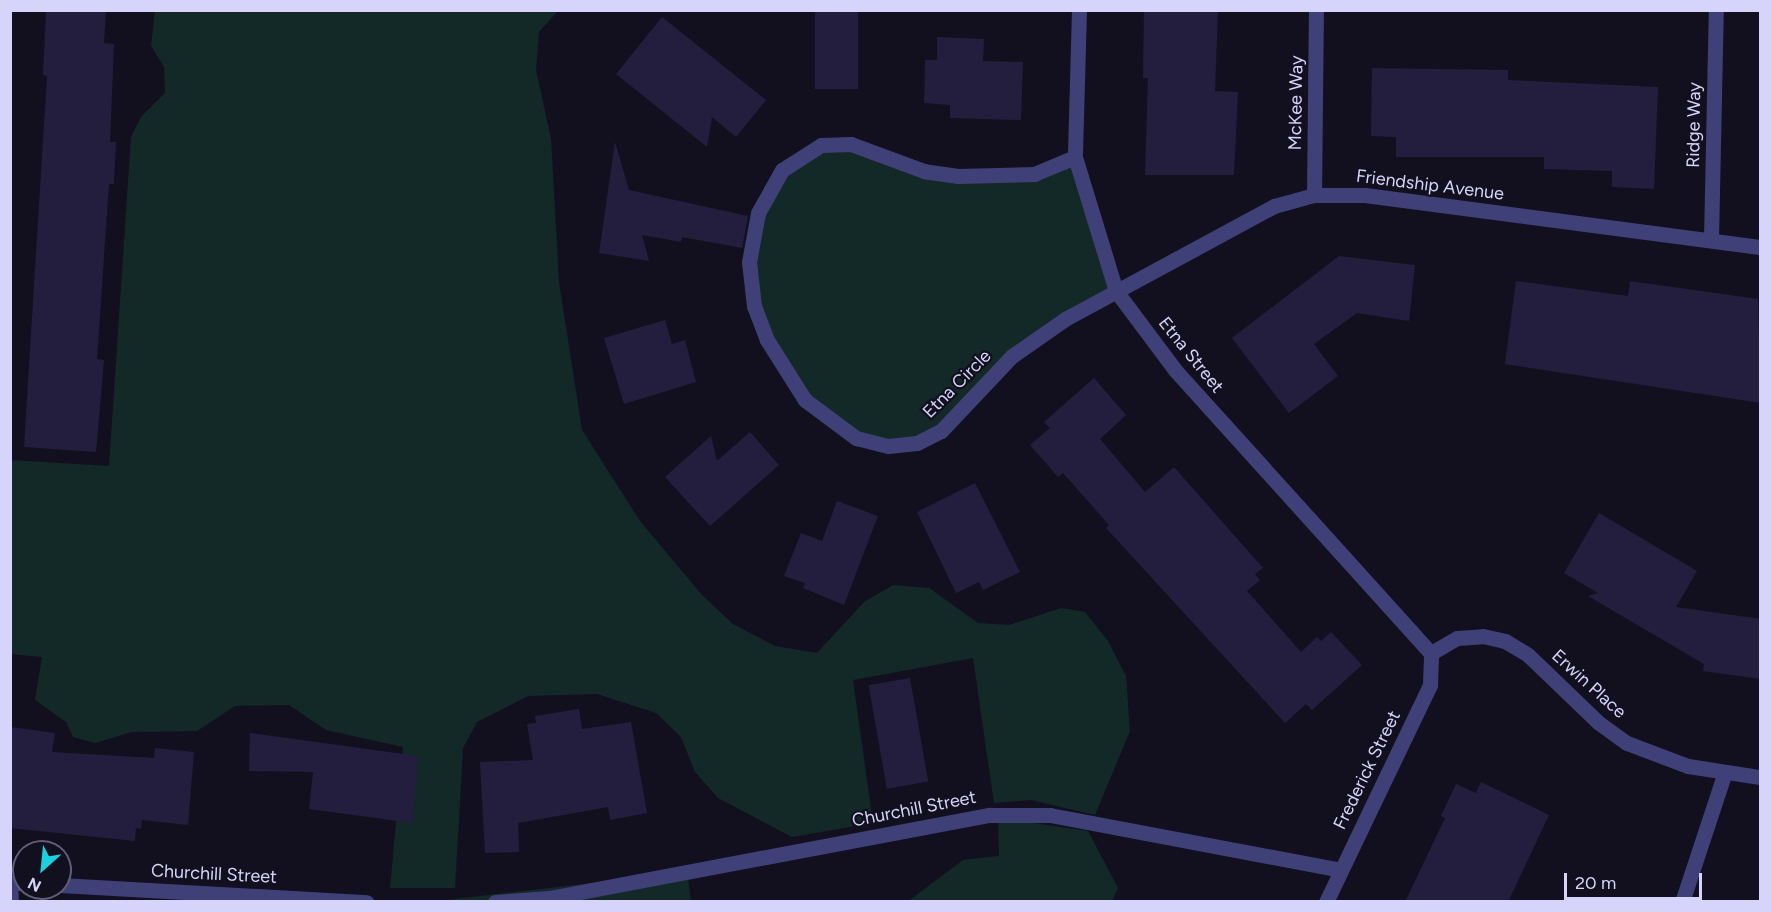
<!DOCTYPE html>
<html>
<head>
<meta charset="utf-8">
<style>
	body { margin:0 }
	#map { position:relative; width:1771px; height:912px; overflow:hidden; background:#12101f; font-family:Figtree,sans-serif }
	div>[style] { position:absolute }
	.green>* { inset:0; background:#132927 }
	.building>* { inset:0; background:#231e3e; transform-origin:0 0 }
	.minor>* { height:15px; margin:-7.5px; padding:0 7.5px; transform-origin:7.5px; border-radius:7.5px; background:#404079 }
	span { translate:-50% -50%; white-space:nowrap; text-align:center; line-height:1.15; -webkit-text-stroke:4.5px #12101f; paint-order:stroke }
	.street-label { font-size:18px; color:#d6d4fa }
	.frame { position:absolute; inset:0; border:12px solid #d6d4fa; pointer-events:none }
	.north { position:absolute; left:12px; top:840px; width:60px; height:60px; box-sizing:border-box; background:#12101f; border:2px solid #605e77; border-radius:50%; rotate:207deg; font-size:16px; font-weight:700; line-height:24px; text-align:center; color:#d6d4fa }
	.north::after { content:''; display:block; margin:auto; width:21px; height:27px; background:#1cd1dd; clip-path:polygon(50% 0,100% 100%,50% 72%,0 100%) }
	.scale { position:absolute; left:1564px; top:873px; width:138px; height:27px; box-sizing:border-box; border:3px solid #d6d4fa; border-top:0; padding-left:8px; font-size:18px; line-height:21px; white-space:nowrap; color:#d6d4fa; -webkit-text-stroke:4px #12101f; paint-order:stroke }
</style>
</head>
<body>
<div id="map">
	<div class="green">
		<div style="clip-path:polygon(155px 11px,558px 11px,539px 32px,536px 70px,551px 139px,559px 282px,582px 430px,640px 521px,702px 595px,733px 624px,775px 646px,817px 653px,864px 602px,893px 585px,929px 588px,978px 623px,1009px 625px,1061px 608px,1085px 612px,1108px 641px,1126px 676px,1130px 731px,1095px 815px,1031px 800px,994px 803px,973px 658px,853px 680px,873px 823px,792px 837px,718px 798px,695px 772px,681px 737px,656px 713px,597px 694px,528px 696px,477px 722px,463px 748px,455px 888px,390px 888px,403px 747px,326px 730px,289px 705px,235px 706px,197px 731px,132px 732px,95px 743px,73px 737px,66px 722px,35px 700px,42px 657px,11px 654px,10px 460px,109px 466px,131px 137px,141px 117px,165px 93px,164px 67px,151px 46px)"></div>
		<div style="clip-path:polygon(851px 144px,924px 171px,993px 177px,1075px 157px,1116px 291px,1065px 319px,917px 443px,856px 438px,805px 400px,754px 306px,758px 213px,782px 170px,821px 145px)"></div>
		<div style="clip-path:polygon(998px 818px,1088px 831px,1118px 888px,1112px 901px,907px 902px,963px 860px,999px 856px)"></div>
		<div style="clip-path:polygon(687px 872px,691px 901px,429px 902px)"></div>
	</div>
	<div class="building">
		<div style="clip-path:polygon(46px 10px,106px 10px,104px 43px,114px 44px,110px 142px,116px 142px,114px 184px,109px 184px,106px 227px,97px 359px,104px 360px,96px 452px,24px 447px,47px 76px,43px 75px)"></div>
		<div style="left:815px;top:10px;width:43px;height:79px"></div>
		<div style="clip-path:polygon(1144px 10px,1218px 10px,1215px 91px,1238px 92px,1234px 175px,1145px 175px,1148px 78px,1143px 78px)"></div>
		<div style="clip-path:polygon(662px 17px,766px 100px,736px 137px,712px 117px,707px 147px,616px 74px)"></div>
		<div style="clip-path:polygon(937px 37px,984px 39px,983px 61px,1023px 62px,1021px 120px,950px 118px,950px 105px,924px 103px,925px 60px,937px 60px)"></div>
		<div style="clip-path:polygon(1372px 68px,1508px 70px,1508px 80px,1658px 87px,1654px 189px,1612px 187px,1612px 171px,1544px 169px,1544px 157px,1396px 157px,1396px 137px,1371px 136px)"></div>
		<div style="clip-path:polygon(615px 142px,629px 190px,748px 216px,742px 248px,682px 237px,681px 242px,642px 235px,649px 261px,599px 253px)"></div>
		<div style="clip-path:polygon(1339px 256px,1415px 265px,1409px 321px,1357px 313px,1314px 344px,1338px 376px,1289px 413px,1232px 338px)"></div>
		<div style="clip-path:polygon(1516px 281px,1628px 296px,1630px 281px,1758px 299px,1761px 403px,1505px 364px)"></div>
		<div style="clip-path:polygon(665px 320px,672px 344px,685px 340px,696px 382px,624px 404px,604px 338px)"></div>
		<div style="clip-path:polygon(1094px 378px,1126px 415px,1100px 439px,1145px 492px,1174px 467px,1263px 568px,1255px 574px,1260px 580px,1247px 591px,1301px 652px,1317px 637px,1321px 641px,1331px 632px,1362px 665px,1312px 710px,1306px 704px,1285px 723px,1106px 528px,1109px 525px,1063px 473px,1058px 477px,1030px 445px,1050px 428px,1044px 422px)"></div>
		<div style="clip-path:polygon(750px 432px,779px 465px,710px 526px,665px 477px,711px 436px,717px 461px)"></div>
		<div style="clip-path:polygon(975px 483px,1020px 572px,983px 590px,979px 582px,956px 593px,917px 512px)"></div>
		<div style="clip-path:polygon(837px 501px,878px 516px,844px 605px,803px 588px,805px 583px,784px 576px,801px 533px,822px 541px)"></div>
		<div style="clip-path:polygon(1599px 513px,1697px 571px,1676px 607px,1761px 619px,1761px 679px,1703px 671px,1704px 664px,1588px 596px,1598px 593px,1564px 573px)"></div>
		<div style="left:910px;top:678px;width:105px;height:42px;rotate:80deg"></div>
		<div style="clip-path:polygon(579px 709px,582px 729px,631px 722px,647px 813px,610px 820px,608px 807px,518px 823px,519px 852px,485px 853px,480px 762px,533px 760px,527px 724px,536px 723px,535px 716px)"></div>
		<div style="clip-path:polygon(10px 727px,55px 733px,52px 752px,154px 758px,155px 748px,194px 752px,188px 825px,142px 820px,141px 829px,136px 828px,135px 841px,10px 828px)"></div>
		<div style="clip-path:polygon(250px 733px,418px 756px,413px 823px,309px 809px,313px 772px,249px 771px)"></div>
		<div style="clip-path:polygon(1481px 782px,1549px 815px,1508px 902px,1405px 902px,1445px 818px,1441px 816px,1456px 784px,1476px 793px)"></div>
	</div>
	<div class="minor">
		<div style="left:1079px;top:10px;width:147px;rotate:91.6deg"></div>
		<div style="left:1075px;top:157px;width:140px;rotate:73deg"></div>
		<div style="left:1116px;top:291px;width:99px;rotate:53.2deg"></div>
		<div style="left:1175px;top:370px;width:382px;rotate:47.9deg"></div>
		<div style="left:1075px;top:157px;width:44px;rotate:157.5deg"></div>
		<div style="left:1034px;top:174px;width:76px;rotate:178.5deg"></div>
		<div style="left:958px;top:176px;width:34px;rotate:-172deg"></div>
		<div style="left:924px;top:171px;width:78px;rotate:-159.7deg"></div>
		<div style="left:851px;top:144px;width:30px;rotate:178deg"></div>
		<div style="left:821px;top:145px;width:46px;rotate:147.3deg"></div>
		<div style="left:782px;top:170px;width:49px;rotate:119.2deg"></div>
		<div style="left:758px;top:213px;width:50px;rotate:100.4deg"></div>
		<div style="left:749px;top:262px;width:44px;rotate:83.5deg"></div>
		<div style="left:754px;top:306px;width:36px;rotate:69deg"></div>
		<div style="left:767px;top:340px;width:71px;rotate:57.7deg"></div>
		<div style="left:805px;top:400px;width:64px;rotate:36.7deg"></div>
		<div style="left:856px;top:438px;width:33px;rotate:14deg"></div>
		<div style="left:888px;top:446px;width:29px;rotate:-6deg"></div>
		<div style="left:917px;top:443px;width:27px;rotate:-27deg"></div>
		<div style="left:941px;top:431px;width:103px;rotate:-46.6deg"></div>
		<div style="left:1012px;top:356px;width:65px;rotate:-34.9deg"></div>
		<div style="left:1065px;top:319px;width:238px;rotate:-28.4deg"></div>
		<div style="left:1274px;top:206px;width:41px;rotate:-15.4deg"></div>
		<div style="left:1314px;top:195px;width:51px"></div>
		<div style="left:1365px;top:195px;width:398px;rotate:7.5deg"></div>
		<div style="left:1314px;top:195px;width:185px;rotate:-89.4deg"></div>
		<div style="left:1711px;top:240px;width:230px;rotate:-88.8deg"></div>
		<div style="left:1431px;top:653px;width:30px;rotate:-30deg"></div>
		<div style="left:1457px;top:638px;width:26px;rotate:-4deg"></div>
		<div style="left:1483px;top:636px;width:23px;rotate:13deg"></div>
		<div style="left:1505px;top:641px;width:27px;rotate:31deg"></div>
		<div style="left:1528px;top:655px;width:98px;rotate:43.8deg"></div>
		<div style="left:1599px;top:723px;width:34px;rotate:36deg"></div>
		<div style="left:1627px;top:743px;width:65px;rotate:20.7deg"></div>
		<div style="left:1688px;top:766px;width:73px;rotate:8.7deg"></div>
		<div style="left:60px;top:885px;width:307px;rotate:3.2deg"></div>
		<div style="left:11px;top:902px;width:19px;rotate:-93deg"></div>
		<div style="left:10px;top:883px;width:14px"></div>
		<div style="left:495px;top:902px;width:54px;rotate:-4.2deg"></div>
		<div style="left:549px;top:898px;width:448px;rotate:-10.7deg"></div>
		<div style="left:989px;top:815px;width:61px"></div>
		<div style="left:1050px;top:815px;width:296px;rotate:10.7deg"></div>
		<div style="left:1326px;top:902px;width:241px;rotate:-64.4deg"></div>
		<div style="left:1430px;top:685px;width:32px;rotate:-88deg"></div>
		<div style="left:1682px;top:902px;width:137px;rotate:-71.7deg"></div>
	</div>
	<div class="street-label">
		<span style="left:1296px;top:103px;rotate:-89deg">McKee Way</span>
		<span style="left:1694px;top:125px;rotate:-89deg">Ridge Way</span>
		<span style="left:1430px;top:185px;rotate:7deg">Friendship Avenue</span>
		<span style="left:1191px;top:355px;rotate:51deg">Etna Street</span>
		<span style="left:957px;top:384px;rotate:-45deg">Etna Circle</span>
		<span style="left:1589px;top:684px;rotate:42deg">Erwin Place</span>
		<span style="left:1367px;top:770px;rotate:-64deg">Frederick Street</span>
		<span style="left:914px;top:809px;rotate:-11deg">Churchill Street</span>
		<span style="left:214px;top:874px;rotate:3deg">Churchill Street</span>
	</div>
	<div class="frame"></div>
	<div class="north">N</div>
	<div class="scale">20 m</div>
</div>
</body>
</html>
